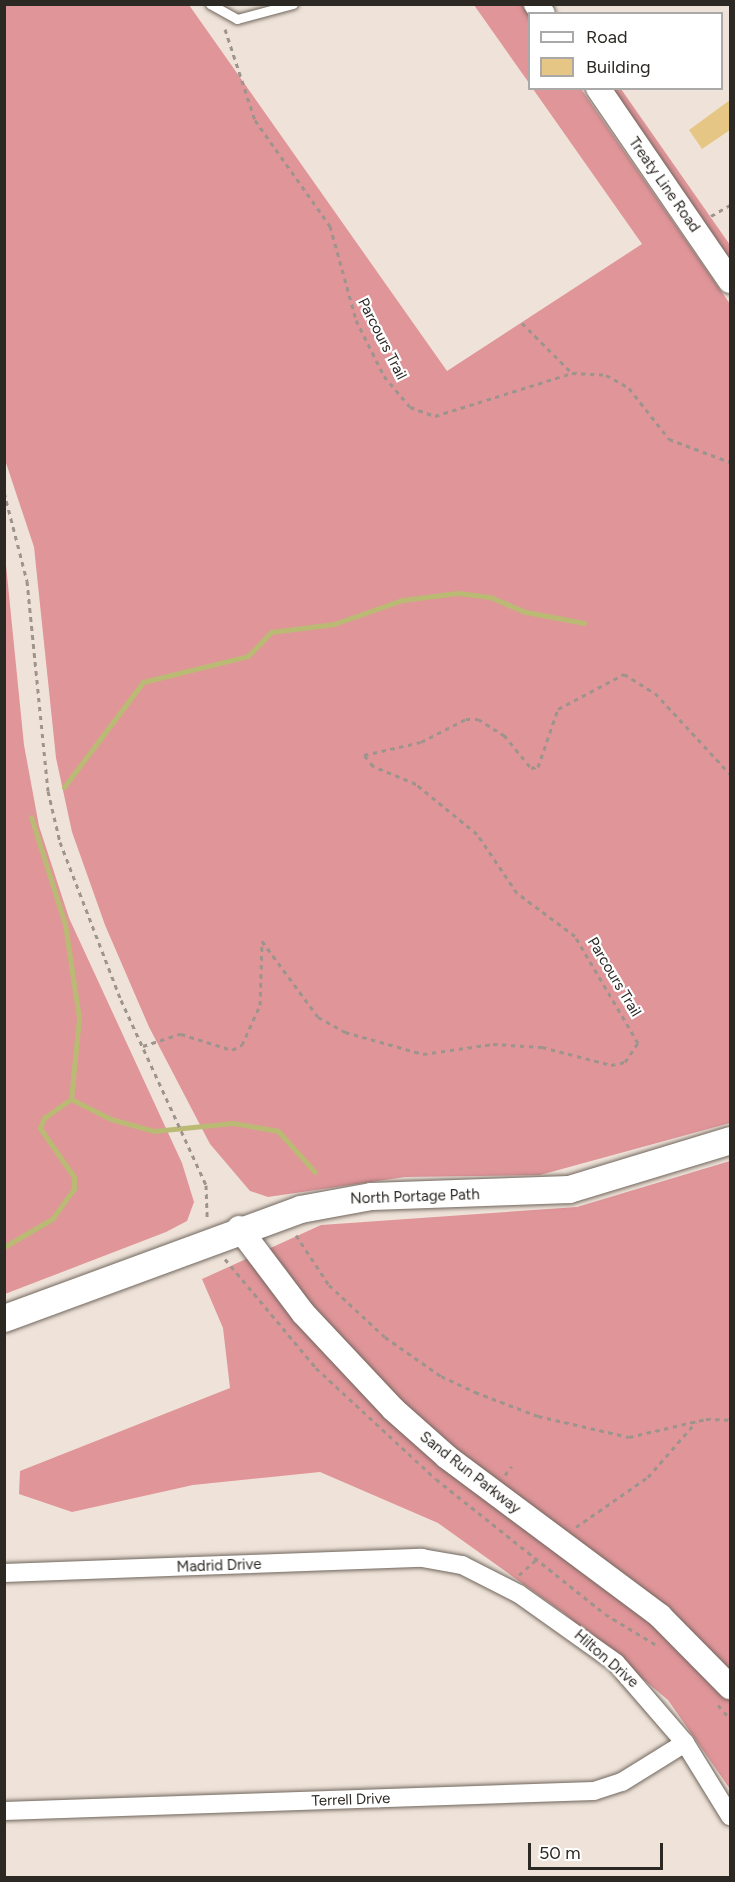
<!DOCTYPE html>
<html>
<head>
<meta charset="utf-8">
<style>
	body { margin:0 }
	#map { position:relative; width:735px; height:1882px; overflow:hidden; background:#efe3d9; font-family:Figtree,sans-serif }
	div>[style] { position:absolute }
	.forest>* { inset:0; background:#e09599 }
	.stream>* { height:5px; margin:-2.5px; padding:0 2.5px; transform-origin:2.5px; border-radius:2.5px; background:#baba75 }
	.building>* { inset:0; background:#e5c684 }
	.path>* { height:3px; margin-top:-1.5px; transform-origin:0; background:repeating-linear-gradient(90deg,#9d948d 0 4.5px,transparent 0 9px) }
	.roads { filter:drop-shadow(0 0 2px #70665d) drop-shadow(0 0 2px #70665d) }
	.service>* { height:9px; margin:-4.5px; padding:0 4.5px; transform-origin:4.5px; border-radius:4.5px; background:#fff }
	.minor>* { height:18px; margin:-9px; padding:0 9px; transform-origin:9px; border-radius:9px; background:#fff }
	.tertiary>* { height:24px; margin:-12px; padding:0 12px; transform-origin:12px; border-radius:12px; background:#fff }
	.secondary>* { height:27px; margin:-13.5px; padding:0 13.5px; transform-origin:13.5px; border-radius:13.5px; background:#fff }
	span { translate:-50% -50%; white-space:nowrap; text-align:center; line-height:1.15; -webkit-text-stroke:4.5px #fff; paint-order:stroke }
	.street-label { font-size:15px; color:#2c2824 }
	.frame { position:absolute; inset:0; border:6px solid #2c2824; pointer-events:none }
	.legend { position:absolute; left:528px; top:12px; width:195px; height:78px; box-sizing:border-box; background:#fff; border:2px solid #aba9a7; margin:0; padding:8px 10px; list-style:none; font-size:18px; color:#2c2824 }
	.legend li { display:flex; align-items:center; gap:12px; height:30px }
	.legend b { width:30px; border:2px solid #aba9a7 }
	.scale { position:absolute; left:528px; top:1843px; width:135px; height:27px; box-sizing:border-box; border:3px solid #2c2824; border-top:0; padding-left:8px; font-size:18px; line-height:21px; white-space:nowrap; color:#2c2824; -webkit-text-stroke:4px #fff; paint-order:stroke }
</style>
</head>
<body>
<div id="map">
	<div class="forest">
		<div style="clip-path:polygon(4px 5px,189px 5px,447px 371px,642px 244px,533px 89px,581px 89px,730px 304px,730px 1123px,540px 1175px,405px 1177px,268px 1197px,250px 1191px,210px 1144px,149px 1027px,105px 925px,72px 832px,56px 758px,34px 547px,5px 460px)"></div>
		<div style="clip-path:polygon(474px 5px,522px 5px,529px 16px,529px 83px)"></div>
		<div style="clip-path:polygon(610px 89px,621px 89px,730px 245px,730px 263px)"></div>
		<div style="clip-path:polygon(5px 555px,24px 745px,39px 826px,69px 918px,182px 1163px,194px 1202px,187px 1221px,166px 1232px,5px 1294px)"></div>
		<div style="clip-path:polygon(730px 1161px,730px 1789px,668px 1700px,565px 1614px,438px 1523px,320px 1472px,193px 1485px,72px 1512px,19px 1494px,20px 1471px,230px 1388px,223px 1328px,202px 1279px,321px 1225px,577px 1207px)"></div>
	</div>
	<div class="stream">
		<div style="left:64px;top:787px;width:131px;rotate:-53deg"></div>
		<div style="left:143px;top:682px;width:108px;rotate:-13.9deg"></div>
		<div style="left:248px;top:656px;width:33px;rotate:-46deg"></div>
		<div style="left:271px;top:632px;width:64px;rotate:-7.2deg"></div>
		<div style="left:334px;top:624px;width:72px;rotate:-19.4deg"></div>
		<div style="left:402px;top:600px;width:56px;rotate:-7.1deg"></div>
		<div style="left:458px;top:593px;width:32px;rotate:7deg"></div>
		<div style="left:490px;top:597px;width:39px;rotate:23deg"></div>
		<div style="left:526px;top:612px;width:59px;rotate:10.7deg"></div>
		<div style="left:71px;top:1099px;width:45px;rotate:26.6deg"></div>
		<div style="left:111px;top:1119px;width:45px;rotate:15.6deg"></div>
		<div style="left:154px;top:1131px;width:79px;rotate:-5.8deg"></div>
		<div style="left:233px;top:1123px;width:46px;rotate:10.1deg"></div>
		<div style="left:278px;top:1131px;width:55px;rotate:47.9deg"></div>
		<div style="left:4px;top:1247px;width:56px;rotate:-30.3deg"></div>
		<div style="left:52px;top:1219px;width:37px;rotate:-54deg"></div>
		<div style="left:74px;top:1189px;width:12px;rotate:-90deg"></div>
		<div style="left:74px;top:1177px;width:60px;rotate:-124.8deg"></div>
		<div style="left:40px;top:1128px;width:11px;rotate:-68deg"></div>
		<div style="left:44px;top:1118px;width:33px;rotate:-35deg"></div>
		<div style="left:71px;top:1099px;width:81px;rotate:-84.4deg"></div>
		<div style="left:79px;top:1018px;width:95px;rotate:-98.5deg"></div>
		<div style="left:65px;top:924px;width:112px;rotate:-107.6deg"></div>
	</div>
	<div class="building">
		<div style="clip-path:polygon(730px 100px,730px 130px,702px 149px,689px 130px)"></div>
	</div>
	<div class="path">
		<div style="left:225px;top:29px;width:96px;rotate:71.8deg"></div>
		<div style="left:255px;top:120px;width:130px;rotate:54.7deg"></div>
		<div style="left:330px;top:226px;width:98px;rotate:74.5deg"></div>
		<div style="left:356px;top:320px;width:63px;rotate:63.4deg"></div>
		<div style="left:384px;top:376px;width:40px;rotate:50deg"></div>
		<div style="left:410px;top:407px;width:27px;rotate:20deg"></div>
		<div style="left:435px;top:416px;width:144px;rotate:-17.4deg"></div>
		<div style="left:572px;top:373px;width:34px;rotate:3deg"></div>
		<div style="left:606px;top:375px;width:26px;rotate:29deg"></div>
		<div style="left:629px;top:388px;width:65px;rotate:51.9deg"></div>
		<div style="left:669px;top:439px;width:65px;rotate:20.7deg"></div>
		<div style="left:711px;top:216px;width:22px;rotate:-30deg"></div>
		<div style="left:522px;top:323px;width:71px;rotate:45deg"></div>
		<div style="left:4px;top:492px;width:92px;rotate:75.5deg"></div>
		<div style="left:27px;top:581px;width:211px;rotate:84.3deg"></div>
		<div style="left:48px;top:791px;width:52px;rotate:76.8deg"></div>
		<div style="left:60px;top:842px;width:169px;rotate:68.9deg"></div>
		<div style="left:121px;top:1000px;width:204px;rotate:65.3deg"></div>
		<div style="left:206px;top:1185px;width:35px;rotate:88deg"></div>
		<div style="left:143px;top:1046px;width:40px;rotate:-18deg"></div>
		<div style="left:181px;top:1034px;width:53px;rotate:17.4deg"></div>
		<div style="left:232px;top:1050px;width:11px;rotate:-27deg"></div>
		<div style="left:242px;top:1045px;width:44px;rotate:-65.8deg"></div>
		<div style="left:260px;top:1005px;width:64px;rotate:-88.2deg"></div>
		<div style="left:262px;top:941px;width:94px;rotate:53.6deg"></div>
		<div style="left:318px;top:1017px;width:31px;rotate:29deg"></div>
		<div style="left:345px;top:1032px;width:81px;rotate:15.8deg"></div>
		<div style="left:423px;top:1054px;width:71px;rotate:-8.1deg"></div>
		<div style="left:493px;top:1044px;width:49px;rotate:3.5deg"></div>
		<div style="left:542px;top:1047px;width:71px;rotate:14.6deg"></div>
		<div style="left:611px;top:1065px;width:14px;rotate:-12deg"></div>
		<div style="left:625px;top:1062px;width:23px;rotate:-56deg"></div>
		<div style="left:638px;top:1043px;width:124px;rotate:-120.5deg"></div>
		<div style="left:575px;top:936px;width:72px;rotate:-143.4deg"></div>
		<div style="left:517px;top:893px;width:71px;rotate:-124.1deg"></div>
		<div style="left:477px;top:834px;width:79px;rotate:-140.7deg"></div>
		<div style="left:416px;top:784px;width:47px;rotate:-157.3deg"></div>
		<div style="left:373px;top:766px;width:14px;rotate:-129deg"></div>
		<div style="left:364px;top:755px;width:58px;rotate:-12.8deg"></div>
		<div style="left:421px;top:742px;width:51px;rotate:-27.1deg"></div>
		<div style="left:466px;top:719px;width:12px"></div>
		<div style="left:478px;top:719px;width:31px;rotate:32deg"></div>
		<div style="left:504px;top:735px;width:43px;rotate:50.7deg"></div>
		<div style="left:531px;top:768px;width:7px;rotate:-8deg"></div>
		<div style="left:538px;top:767px;width:61px;rotate:-71deg"></div>
		<div style="left:558px;top:709px;width:75px;rotate:-27.9deg"></div>
		<div style="left:624px;top:674px;width:36px;rotate:32deg"></div>
		<div style="left:655px;top:693px;width:110px;rotate:47.2deg"></div>
		<div style="left:296px;top:1235px;width:60px;rotate:56.6deg"></div>
		<div style="left:329px;top:1285px;width:76px;rotate:42.9deg"></div>
		<div style="left:385px;top:1337px;width:68px;rotate:34.9deg"></div>
		<div style="left:441px;top:1376px;width:38px;rotate:25deg"></div>
		<div style="left:475px;top:1392px;width:67px;rotate:20.9deg"></div>
		<div style="left:538px;top:1416px;width:93px;rotate:13deg"></div>
		<div style="left:629px;top:1437px;width:79px;rotate:-13.2deg"></div>
		<div style="left:706px;top:1419px;width:24px;rotate:2deg"></div>
		<div style="left:225px;top:1259px;width:142px;rotate:50.1deg"></div>
		<div style="left:316px;top:1368px;width:163px;rotate:42.8deg"></div>
		<div style="left:436px;top:1479px;width:216px;rotate:38.6deg"></div>
		<div style="left:605px;top:1614px;width:62px;rotate:31.1deg"></div>
		<div style="left:505px;top:1475px;width:11px;rotate:-52deg"></div>
		<div style="left:576px;top:1527px;width:88px;rotate:-34.8deg"></div>
		<div style="left:648px;top:1477px;width:73px;rotate:-48.9deg"></div>
		<div style="left:519px;top:1575px;width:25px;rotate:-42deg"></div>
		<div style="left:718px;top:1705px;width:18px;rotate:49deg"></div>
	</div>
	<div class="roads">
		<div class="service">
			<div style="left:210px;top:4px;width:31px;rotate:29deg"></div>
			<div style="left:237px;top:19px;width:58px;rotate:-15deg"></div>
		</div>
		<div class="minor">
			<div style="left:4px;top:1573px;width:418px;rotate:-2.1deg"></div>
			<div style="left:422px;top:1558px;width:41px;rotate:9.9deg"></div>
			<div style="left:462px;top:1565px;width:64px;rotate:27deg"></div>
			<div style="left:519px;top:1594px;width:119px;rotate:35.4deg"></div>
			<div style="left:616px;top:1663px;width:106px;rotate:49.2deg"></div>
			<div style="left:685px;top:1743px;width:86px;rotate:58.3deg"></div>
			<div style="left:4px;top:1811px;width:590px;rotate:-1.94deg"></div>
			<div style="left:594px;top:1791px;width:29px;rotate:-18deg"></div>
			<div style="left:622px;top:1782px;width:74px;rotate:-31.8deg"></div>
		</div>
		<div class="tertiary">
			<div style="left:536px;top:4px;width:12px;rotate:55deg"></div>
			<div style="left:598px;top:88px;width:234px;rotate:55.6deg"></div>
			<div style="left:239px;top:1228px;width:106px;rotate:53deg"></div>
			<div style="left:303px;top:1313px;width:132px;rotate:46.8deg"></div>
			<div style="left:393px;top:1409px;width:72px;rotate:41.6deg"></div>
			<div style="left:447px;top:1457px;width:266px;rotate:36.7deg"></div>
			<div style="left:660px;top:1616px;width:100px;rotate:45.4deg"></div>
		</div>
		<div class="secondary">
			<div style="left:4px;top:1318px;width:315px;rotate:-20.2deg"></div>
			<div style="left:300px;top:1209px;width:72px;rotate:-10.4deg"></div>
			<div style="left:371px;top:1196px;width:198px;rotate:-2deg"></div>
			<div style="left:569px;top:1189px;width:168px;rotate:-16.9deg"></div>
		</div>
	</div>
	<div class="street-label">
		<span style="left:664px;top:185px;rotate:55deg">Treaty Line Road</span>
		<span style="left:382px;top:339px;rotate:63deg">Parcours Trail</span>
		<span style="left:614px;top:977px;rotate:59deg">Parcours Trail</span>
		<span style="left:415px;top:1197px;rotate:-2deg">North Portage Path</span>
		<span style="left:470px;top:1473px;rotate:38deg">Sand Run Parkway</span>
		<span style="left:219px;top:1566px;rotate:-2deg">Madrid Drive</span>
		<span style="left:606px;top:1659px;rotate:41deg">Hilton Drive</span>
		<span style="left:351px;top:1800px;rotate:-2deg">Terrell Drive</span>
	</div>
	<div class="frame"></div>
	<ul class="legend">
	<li><b style="height:8px;background:#fff"></b>Road</li>
	<li><b style="height:16px;background:#e5c684"></b>Building</li>
	</ul>
	<div class="scale">50 m</div>
</div>
</body>
</html>
